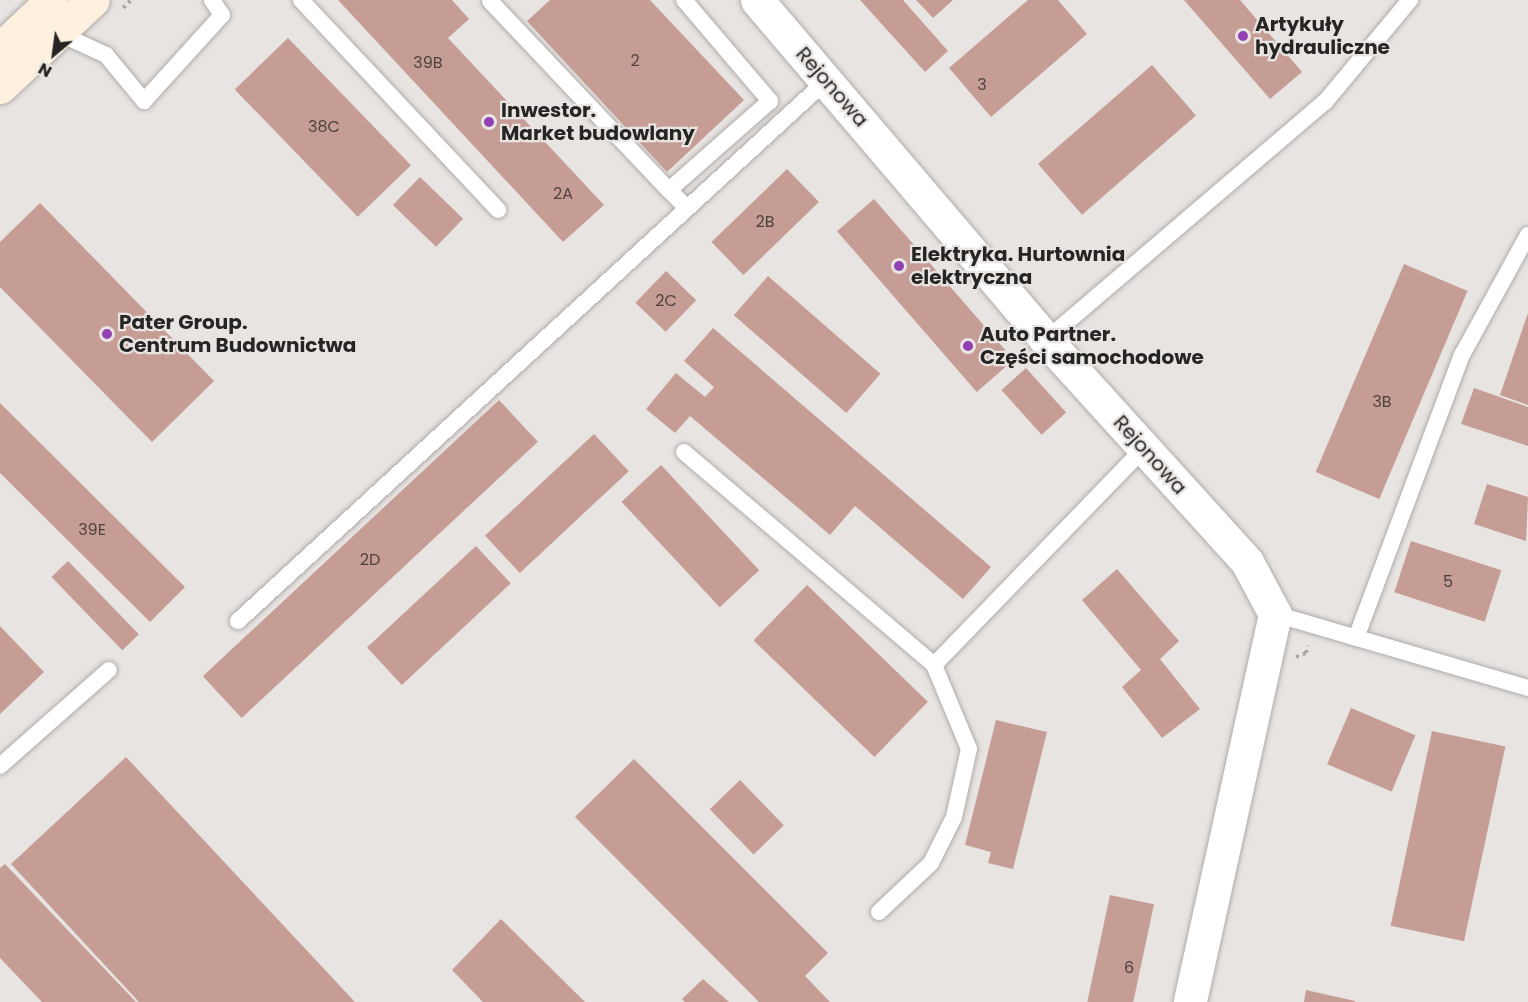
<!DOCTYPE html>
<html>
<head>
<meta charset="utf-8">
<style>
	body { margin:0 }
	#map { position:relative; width:1528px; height:1002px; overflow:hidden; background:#e8e4e2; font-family:Poppins,sans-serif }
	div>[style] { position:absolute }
	.building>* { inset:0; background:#c59d94; transform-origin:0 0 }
	.path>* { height:4px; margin-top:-2px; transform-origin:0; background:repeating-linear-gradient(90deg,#aba7a6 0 3px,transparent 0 7.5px) }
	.roads { filter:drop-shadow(0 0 2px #afaba9) drop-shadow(0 0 2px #afaba9) }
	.lane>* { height:16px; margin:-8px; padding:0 8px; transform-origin:8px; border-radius:8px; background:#fff }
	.street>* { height:33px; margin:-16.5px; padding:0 16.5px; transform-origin:16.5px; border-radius:16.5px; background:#fff }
	.secondary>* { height:33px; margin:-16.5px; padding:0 16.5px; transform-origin:16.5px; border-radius:16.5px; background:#fdf0df }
	.dots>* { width:16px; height:16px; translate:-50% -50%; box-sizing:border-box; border:3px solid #e8e4e2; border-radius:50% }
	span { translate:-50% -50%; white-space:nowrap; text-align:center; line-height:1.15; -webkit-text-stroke:4.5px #e8e4e2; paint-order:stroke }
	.number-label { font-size:16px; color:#4e4340 }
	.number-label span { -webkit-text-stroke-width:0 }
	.poi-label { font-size:20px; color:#272524; font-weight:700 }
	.left { translate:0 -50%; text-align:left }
	.street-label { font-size:20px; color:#272524 }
	.north { position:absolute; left:24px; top:24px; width:60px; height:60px; -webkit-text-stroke:4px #e8e4e2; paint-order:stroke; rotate:209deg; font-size:16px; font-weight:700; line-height:24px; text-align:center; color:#272524 }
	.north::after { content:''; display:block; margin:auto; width:21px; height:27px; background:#272524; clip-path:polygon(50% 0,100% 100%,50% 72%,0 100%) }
</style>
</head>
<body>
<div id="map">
	<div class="building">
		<div style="clip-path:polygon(338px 0,452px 0,469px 19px,448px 38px,604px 205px,563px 242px)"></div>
		<div style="clip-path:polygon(550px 0,650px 0,744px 100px,667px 172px,527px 21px)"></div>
		<div style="clip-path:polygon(860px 0,903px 0,948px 51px,925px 72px)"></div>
		<div style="clip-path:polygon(916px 0,953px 0,933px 18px)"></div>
		<div style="clip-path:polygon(1028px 0,1058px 0,1087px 34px,991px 117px,949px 68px)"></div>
		<div style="clip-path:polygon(1184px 0,1240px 0,1302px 72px,1270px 99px)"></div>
		<div style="left:288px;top:38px;width:177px;height:74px;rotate:46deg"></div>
		<div style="left:1152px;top:65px;width:67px;height:151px;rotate:49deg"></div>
		<div style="left:787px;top:169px;width:46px;height:105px;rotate:46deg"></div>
		<div style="left:420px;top:177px;width:60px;height:39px;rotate:44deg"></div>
		<div style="left:874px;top:199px;width:213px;height:49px;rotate:49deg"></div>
		<div style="clip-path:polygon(40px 203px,214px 381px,152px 442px,0 287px,0 242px)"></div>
		<div style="left:1404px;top:264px;width:69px;height:226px;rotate:23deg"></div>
		<div style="left:666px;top:271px;width:42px;height:44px;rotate:44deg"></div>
		<div style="left:768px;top:276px;width:149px;height:52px;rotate:41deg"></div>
		<div style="clip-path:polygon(1528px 313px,1528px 405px,1500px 395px)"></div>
		<div style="clip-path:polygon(713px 328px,991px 567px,963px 599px,855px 506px,830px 535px,690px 416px,675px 433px,646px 409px,676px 373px,705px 397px,714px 387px,684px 361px)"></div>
		<div style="left:1026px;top:368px;width:60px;height:33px;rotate:48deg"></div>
		<div style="clip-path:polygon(1474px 388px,1528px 407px,1528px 446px,1461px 424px)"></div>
		<div style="left:499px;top:400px;width:57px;height:405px;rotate:47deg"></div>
		<div style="clip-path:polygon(0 403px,185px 587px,150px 622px,0 473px)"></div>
		<div style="left:594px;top:434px;width:51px;height:149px;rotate:47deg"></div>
		<div style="left:661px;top:465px;width:144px;height:54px;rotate:47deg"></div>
		<div style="clip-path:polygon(1487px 484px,1528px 497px,1526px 541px,1474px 524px)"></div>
		<div style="left:1411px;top:541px;width:95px;height:54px;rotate:18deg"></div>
		<div style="left:476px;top:546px;width:51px;height:149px;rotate:47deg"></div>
		<div style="left:68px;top:561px;width:102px;height:23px;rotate:46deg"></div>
		<div style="clip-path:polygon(1117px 569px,1179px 641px,1160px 659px,1200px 709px,1162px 738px,1122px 687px,1141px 670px,1082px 600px)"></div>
		<div style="left:807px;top:585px;width:168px;height:77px;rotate:44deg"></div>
		<div style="clip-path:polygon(0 626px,44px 672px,0 714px)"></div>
		<div style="left:1351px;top:708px;width:70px;height:61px;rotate:23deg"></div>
		<div style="clip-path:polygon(996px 720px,1047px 732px,1013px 869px,988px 863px,991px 852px,965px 845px)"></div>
		<div style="left:1432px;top:731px;width:75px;height:199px;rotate:12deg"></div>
		<div style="clip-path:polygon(126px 757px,355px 1002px,139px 1002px,11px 864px)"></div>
		<div style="clip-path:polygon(634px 759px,828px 953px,805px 976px,830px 1002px,759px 1002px,575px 817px)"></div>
		<div style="left:740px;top:780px;width:63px;height:42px;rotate:46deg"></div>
		<div style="clip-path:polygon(5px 864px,136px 1002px,42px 1002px,0 958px,0 868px)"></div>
		<div style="left:1110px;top:895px;width:45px;height:109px;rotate:12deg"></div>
		<div style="clip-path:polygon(501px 919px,585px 1002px,483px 1002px,452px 970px)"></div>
		<div style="clip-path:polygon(703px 979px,729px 1002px,685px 1002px,682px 999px)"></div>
		<div style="clip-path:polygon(1306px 990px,1355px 1001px,1355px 1002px,1304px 1002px)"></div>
	</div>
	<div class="path">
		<div style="left:123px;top:8px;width:11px;rotate:-45deg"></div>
		<div style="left:1296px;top:657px;width:11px;rotate:-22deg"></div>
		<div style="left:1306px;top:653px;width:8px;rotate:-76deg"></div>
	</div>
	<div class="roads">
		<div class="lane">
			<div style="left:301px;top:0;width:288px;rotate:46.8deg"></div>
			<div style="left:684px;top:0;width:133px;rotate:49.6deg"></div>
			<div style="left:770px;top:101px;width:135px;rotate:138.6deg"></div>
			<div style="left:669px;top:190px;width:24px;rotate:45deg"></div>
			<div style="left:490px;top:1px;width:260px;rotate:46.6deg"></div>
			<div style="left:58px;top:33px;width:53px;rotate:24.6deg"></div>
			<div style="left:106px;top:55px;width:60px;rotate:50.4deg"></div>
			<div style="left:144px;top:101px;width:116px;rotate:-47.8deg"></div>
			<div style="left:222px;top:15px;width:18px;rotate:-124deg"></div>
			<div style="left:1046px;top:340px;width:367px;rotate:-40.5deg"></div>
			<div style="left:1325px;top:102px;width:133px;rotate:-50.2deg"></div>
			<div style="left:684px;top:452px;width:328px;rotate:40.4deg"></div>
			<div style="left:1275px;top:614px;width:264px;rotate:16.3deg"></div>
			<div style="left:238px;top:621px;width:800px;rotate:-42.57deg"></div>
			<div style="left:1356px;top:638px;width:302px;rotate:-69.5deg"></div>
			<div style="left:1462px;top:355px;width:137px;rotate:-61.2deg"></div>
			<div style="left:0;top:766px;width:145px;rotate:-41.4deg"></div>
			<div style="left:879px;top:912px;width:71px;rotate:-43.3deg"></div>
			<div style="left:931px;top:863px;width:51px;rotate:-63.4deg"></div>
			<div style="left:954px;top:817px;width:70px;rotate:-77.6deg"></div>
			<div style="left:969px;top:749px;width:91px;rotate:-112.6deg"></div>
			<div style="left:934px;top:665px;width:302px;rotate:-45.9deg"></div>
		</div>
		<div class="street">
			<div style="left:757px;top:0;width:446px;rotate:49.6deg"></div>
			<div style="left:1046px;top:340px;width:299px;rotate:47.8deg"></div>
			<div style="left:1247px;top:562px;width:59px;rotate:61.7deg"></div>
			<div style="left:1275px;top:614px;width:397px;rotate:102.4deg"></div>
		</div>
		<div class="secondary">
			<div style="left:0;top:49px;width:71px;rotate:-43.3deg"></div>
			<div style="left:0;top:87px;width:127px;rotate:-43.1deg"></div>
		</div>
	</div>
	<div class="dots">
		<div style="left:1243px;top:36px;background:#9141b1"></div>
		<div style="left:489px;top:122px;background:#9141b1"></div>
		<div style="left:899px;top:266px;background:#9141b1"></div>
		<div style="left:107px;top:334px;background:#9141b1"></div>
		<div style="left:968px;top:346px;background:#9141b1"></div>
	</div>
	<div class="number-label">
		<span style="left:635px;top:61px">2</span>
		<span style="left:428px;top:63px">39B</span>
		<span style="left:982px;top:85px">3</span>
		<span style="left:324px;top:127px">38C</span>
		<span style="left:563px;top:194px">2A</span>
		<span style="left:765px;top:222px">2B</span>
		<span style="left:666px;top:301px">2C</span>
		<span style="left:1382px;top:402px">3B</span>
		<span style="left:92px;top:530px">39E</span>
		<span style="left:370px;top:560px">2D</span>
		<span style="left:1448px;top:582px">5</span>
		<span style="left:1129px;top:968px">6</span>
	</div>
	<div class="poi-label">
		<span class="left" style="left:1255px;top:36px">Artykuły<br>hydrauliczne</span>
		<span class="left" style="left:501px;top:122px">Inwestor.<br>Market budowlany</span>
		<span class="left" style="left:911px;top:266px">Elektryka. Hurtownia<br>elektryczna</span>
		<span class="left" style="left:119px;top:334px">Pater Group.<br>Centrum Budownictwa</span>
		<span class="left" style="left:980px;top:346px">Auto Partner.<br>Części samochodowe</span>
	</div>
	<div class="street-label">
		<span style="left:832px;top:87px;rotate:49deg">Rejonowa</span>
		<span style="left:1150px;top:455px;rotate:48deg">Rejonowa</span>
	</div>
	<div class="north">N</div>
</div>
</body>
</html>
